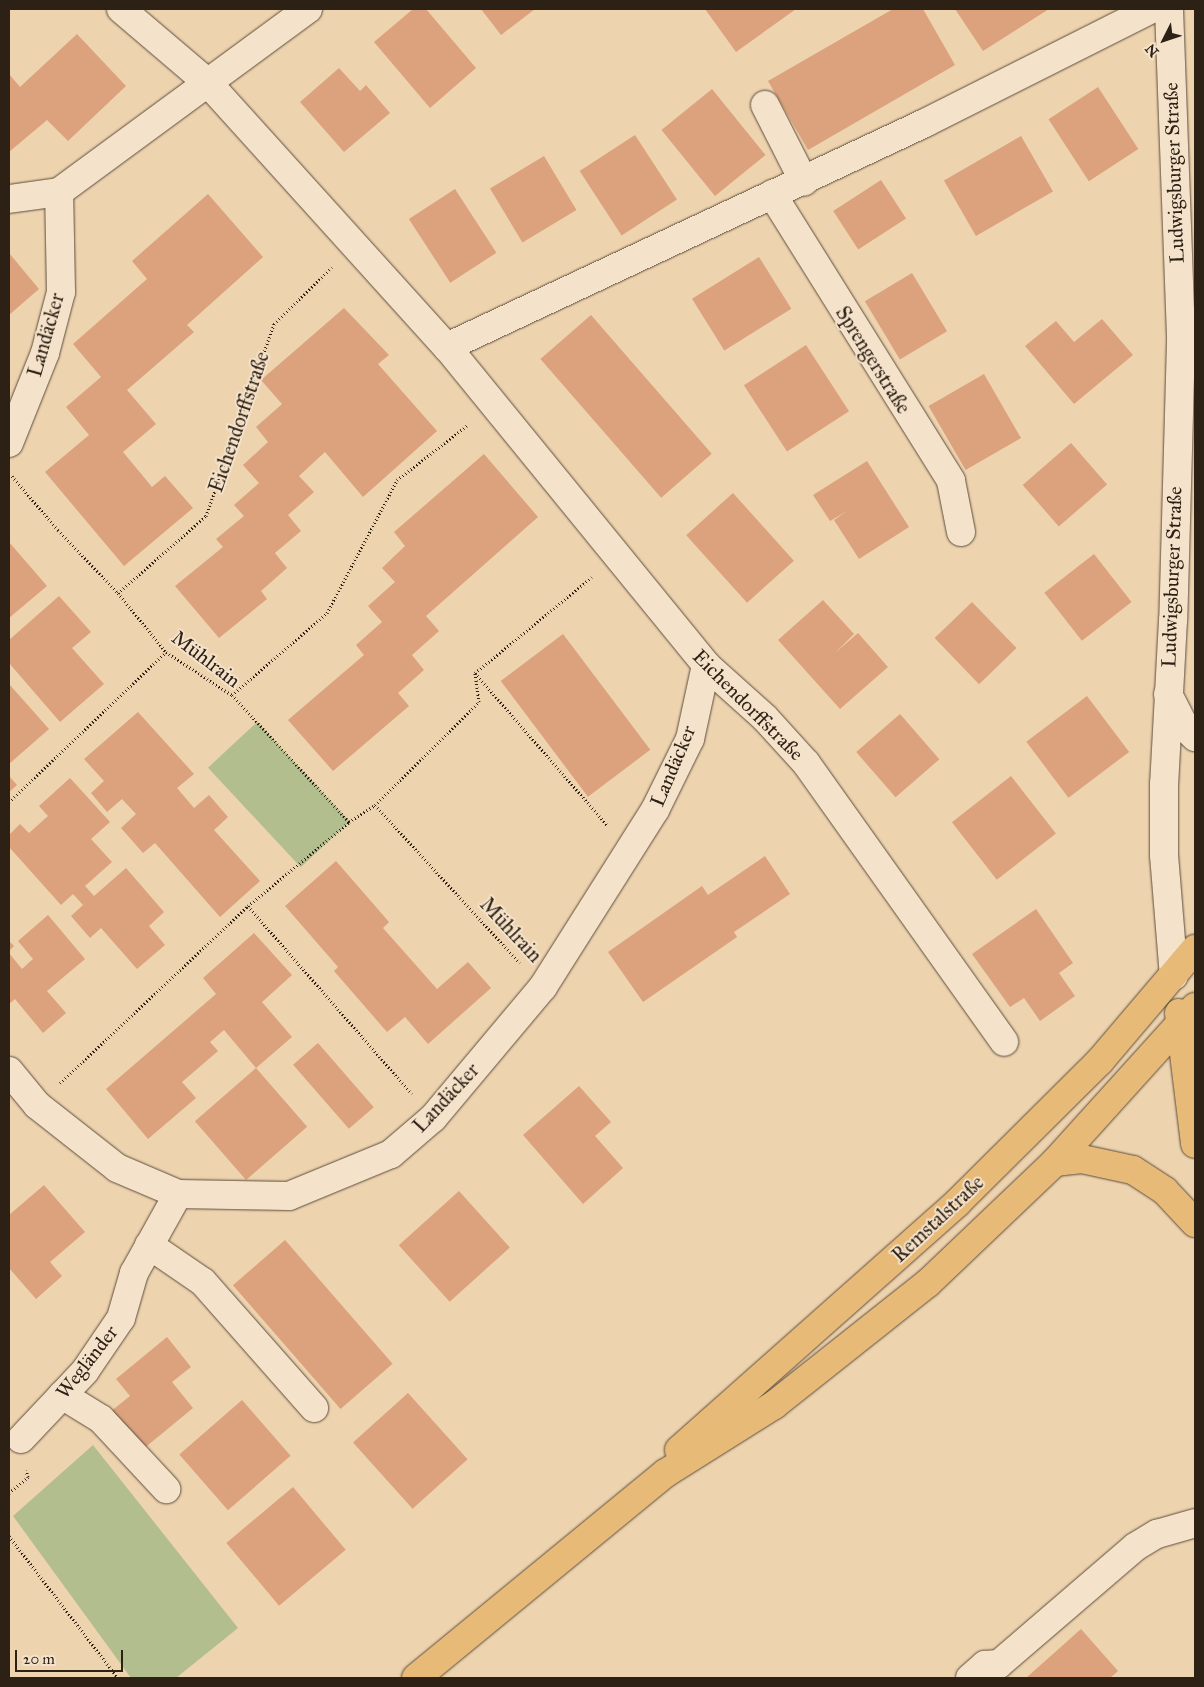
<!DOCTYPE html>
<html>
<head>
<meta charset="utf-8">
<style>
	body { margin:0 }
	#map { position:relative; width:1204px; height:1687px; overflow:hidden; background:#eed3af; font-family:"IM FELL Great Primer",serif }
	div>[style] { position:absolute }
	.green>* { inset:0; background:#b3be8f; transform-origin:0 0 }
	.building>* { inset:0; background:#dca17d; transform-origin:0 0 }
	.path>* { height:3px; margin-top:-1.5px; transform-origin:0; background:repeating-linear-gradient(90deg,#2d2014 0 1px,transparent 0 3.5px) }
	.roads { filter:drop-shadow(0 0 1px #5d4d3b) drop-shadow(0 0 1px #5d4d3b) }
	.minor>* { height:28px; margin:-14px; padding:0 14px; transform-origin:14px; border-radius:14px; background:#f4e2cb }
	.major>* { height:28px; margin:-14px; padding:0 14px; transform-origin:14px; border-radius:14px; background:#e7ba78 }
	span { translate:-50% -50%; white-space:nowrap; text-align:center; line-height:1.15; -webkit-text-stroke:4px #f4e2cb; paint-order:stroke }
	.street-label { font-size:20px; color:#2d2014 }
	.frame { position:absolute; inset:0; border:10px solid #2d2014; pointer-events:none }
	.north { position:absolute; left:1139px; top:15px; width:50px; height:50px; -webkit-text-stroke:4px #f4e2cb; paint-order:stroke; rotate:229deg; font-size:14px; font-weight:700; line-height:20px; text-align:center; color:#2d2014 }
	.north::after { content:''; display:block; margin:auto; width:18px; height:22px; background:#2d2014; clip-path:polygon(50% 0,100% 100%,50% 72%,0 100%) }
	.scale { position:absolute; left:15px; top:1650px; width:108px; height:22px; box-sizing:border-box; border:2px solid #2d2014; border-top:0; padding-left:6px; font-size:15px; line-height:18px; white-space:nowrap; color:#2d2014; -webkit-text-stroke:4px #f4e2cb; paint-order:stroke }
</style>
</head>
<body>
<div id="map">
	<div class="green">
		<div style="left:257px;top:722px;width:136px;height:67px;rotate:47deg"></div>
		<div style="clip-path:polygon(93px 1445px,238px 1628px,176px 1678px,131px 1678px,13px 1516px)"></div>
	</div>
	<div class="building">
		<div style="clip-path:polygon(413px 9px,426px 9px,476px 68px,430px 108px,374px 42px)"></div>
		<div style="clip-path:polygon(481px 9px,535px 9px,501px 35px)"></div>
		<div style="clip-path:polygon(705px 9px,796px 9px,736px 52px)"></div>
		<div style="clip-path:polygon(893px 9px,923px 9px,955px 65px,808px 150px,768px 81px)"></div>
		<div style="clip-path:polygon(955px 9px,1049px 9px,983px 51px)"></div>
		<div style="clip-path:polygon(77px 34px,126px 86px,68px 141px,47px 120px,9px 152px,9px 74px,20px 87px)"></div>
		<div style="clip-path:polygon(339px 68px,360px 91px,366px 85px,390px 113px,344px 152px,300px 102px)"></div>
		<div style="left:1098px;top:87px;width:74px;height:59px;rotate:57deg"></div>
		<div style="left:712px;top:89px;width:85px;height:65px;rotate:51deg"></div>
		<div style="left:635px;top:135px;width:77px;height:66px;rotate:57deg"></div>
		<div style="left:1021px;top:136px;width:64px;height:89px;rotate:60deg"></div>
		<div style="left:544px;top:156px;width:63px;height:63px;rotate:59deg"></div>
		<div style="left:881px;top:180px;width:46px;height:57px;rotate:57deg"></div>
		<div style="left:455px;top:189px;width:76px;height:55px;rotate:57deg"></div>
		<div style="clip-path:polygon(208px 194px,263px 257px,187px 325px,194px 332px,127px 390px,156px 424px,123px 452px,152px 487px,165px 476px,193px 508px,124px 566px,45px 472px,89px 435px,66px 407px,101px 377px,73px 344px,147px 279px,132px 261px)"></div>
		<div style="clip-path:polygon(9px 253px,39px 289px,9px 315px)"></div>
		<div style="left:759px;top:257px;width:61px;height:79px;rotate:58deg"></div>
		<div style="left:912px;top:273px;width:68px;height:55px;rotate:59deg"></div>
		<div style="clip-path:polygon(344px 308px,389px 355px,378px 364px,437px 431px,363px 497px,325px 452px,299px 476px,314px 492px,288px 515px,301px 531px,275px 553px,287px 568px,261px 591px,267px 599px,219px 638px,175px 586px,223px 547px,216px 539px,244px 516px,234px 505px,259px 483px,243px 465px,268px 442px,256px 427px,282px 404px,261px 380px)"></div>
		<div style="left:591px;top:315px;width:184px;height:67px;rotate:49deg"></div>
		<div style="clip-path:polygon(1102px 319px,1133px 355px,1074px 404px,1025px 346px,1056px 321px,1074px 342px)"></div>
		<div style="left:806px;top:345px;width:79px;height:74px;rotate:57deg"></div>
		<div style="left:984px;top:374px;width:74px;height:64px;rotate:60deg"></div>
		<div style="left:1071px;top:443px;width:55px;height:64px;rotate:49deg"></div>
		<div style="clip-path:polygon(484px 454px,538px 517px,426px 616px,439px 631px,412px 655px,424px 670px,398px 693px,409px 706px,333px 771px,288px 720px,364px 655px,356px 645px,382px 622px,368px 606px,395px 582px,382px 568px,405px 546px,394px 532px)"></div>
		<div style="clip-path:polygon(867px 461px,909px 527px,859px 559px,834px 520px,847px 511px,830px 521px,813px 495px)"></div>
		<div style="left:733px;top:493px;width:91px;height:63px;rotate:48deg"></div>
		<div style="clip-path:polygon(9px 542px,47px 586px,9px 618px)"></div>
		<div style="left:1094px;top:554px;width:61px;height:63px;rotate:52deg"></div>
		<div style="clip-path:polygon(59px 596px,91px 632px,72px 648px,104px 684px,60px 722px,9px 663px,9px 640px)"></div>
		<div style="clip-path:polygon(823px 600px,854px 634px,835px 653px,858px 633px,888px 667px,840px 709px,778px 640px)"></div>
		<div style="left:972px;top:602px;width:64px;height:52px;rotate:46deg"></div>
		<div style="left:563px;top:634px;width:145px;height:78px;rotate:53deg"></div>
		<div style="clip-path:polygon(9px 684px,49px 729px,9px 764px)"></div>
		<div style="left:1087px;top:696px;width:70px;height:76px;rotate:53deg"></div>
		<div style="clip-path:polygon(138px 712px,194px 774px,177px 788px,194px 808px,209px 795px,228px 817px,214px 830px,260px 881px,220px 917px,155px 843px,143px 853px,121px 828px,136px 814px,122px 799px,107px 812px,91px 793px,104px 781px,84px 759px)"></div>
		<div style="left:900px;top:714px;width:60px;height:58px;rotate:49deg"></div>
		<div style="clip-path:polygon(9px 776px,17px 785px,9px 792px)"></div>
		<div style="left:1011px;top:776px;width:73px;height:75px;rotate:52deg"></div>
		<div style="clip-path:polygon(70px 778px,110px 822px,91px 839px,112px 862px,85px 886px,94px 896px,126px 868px,164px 912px,149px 926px,165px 945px,137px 969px,101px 928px,90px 938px,71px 916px,83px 905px,73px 894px,61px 905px,9px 847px,9px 835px,20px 824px,29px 833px,48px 816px,39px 806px)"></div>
		<div style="clip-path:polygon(765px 856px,790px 894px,734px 932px,737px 937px,643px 1002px,608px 952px,702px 886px,708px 895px)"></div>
		<div style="clip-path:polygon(336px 861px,389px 922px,383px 928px,437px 989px,468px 962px,491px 988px,428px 1044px,405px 1017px,387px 1032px,334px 971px,338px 967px,285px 906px)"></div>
		<div style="clip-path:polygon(1036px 909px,1073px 963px,1059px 973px,1075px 996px,1040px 1021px,1024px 998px,1010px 1007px,972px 954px)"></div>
		<div style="clip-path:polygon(48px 915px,85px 959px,47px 991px,66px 1013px,43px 1033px,15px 999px,9px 1004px,9px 953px,22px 969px,33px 959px,18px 941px)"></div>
		<div style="clip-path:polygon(254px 933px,292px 975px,262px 1002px,292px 1037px,256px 1068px,224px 1030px,210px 1042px,218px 1051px,182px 1082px,196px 1098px,148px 1139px,106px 1089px,216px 994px,203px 978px)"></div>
		<div style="clip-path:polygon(9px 941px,14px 946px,9px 951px)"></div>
		<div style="left:318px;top:1043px;width:85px;height:33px;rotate:49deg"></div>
		<div style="left:256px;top:1068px;width:78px;height:81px;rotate:49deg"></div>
		<div style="clip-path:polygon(579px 1086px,611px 1122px,595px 1136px,623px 1168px,583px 1204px,523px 1135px)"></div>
		<div style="clip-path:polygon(44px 1185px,85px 1232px,50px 1262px,62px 1276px,36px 1299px,9px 1268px,9px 1215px)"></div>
		<div style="left:459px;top:1191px;width:76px;height:81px;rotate:48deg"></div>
		<div style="left:285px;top:1240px;width:164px;height:69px;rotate:49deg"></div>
		<div style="clip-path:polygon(167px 1337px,191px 1367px,172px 1382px,193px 1408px,142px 1450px,110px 1412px,130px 1396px,116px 1379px)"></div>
		<div style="left:408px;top:1393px;width:89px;height:74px;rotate:48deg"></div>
		<div style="left:242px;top:1400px;width:74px;height:83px;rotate:49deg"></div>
		<div style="left:293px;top:1487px;width:82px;height:87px;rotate:50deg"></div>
		<div style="clip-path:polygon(1081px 1629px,1118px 1671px,1110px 1678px,1026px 1678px)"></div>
	</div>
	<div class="path">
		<div style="left:12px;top:476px;width:71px;rotate:49.6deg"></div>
		<div style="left:58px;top:530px;width:87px;rotate:46.4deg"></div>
		<div style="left:118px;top:593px;width:76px;rotate:50.9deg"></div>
		<div style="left:166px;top:652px;width:79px;rotate:33.1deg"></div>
		<div style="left:232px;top:695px;width:173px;rotate:47.3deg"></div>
		<div style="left:349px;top:822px;width:31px;rotate:-33deg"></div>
		<div style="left:375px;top:805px;width:146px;rotate:-44.7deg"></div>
		<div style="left:479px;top:702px;width:29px;rotate:-98deg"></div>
		<div style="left:475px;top:673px;width:151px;rotate:-39.4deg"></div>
		<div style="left:118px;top:593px;width:117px;rotate:-41.2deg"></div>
		<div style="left:206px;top:516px;width:204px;rotate:-70.5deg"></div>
		<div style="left:274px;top:324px;width:81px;rotate:-44.5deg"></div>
		<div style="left:475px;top:673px;width:201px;rotate:49deg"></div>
		<div style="left:232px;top:695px;width:125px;rotate:-40.8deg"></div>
		<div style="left:327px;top:613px;width:150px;rotate:-62.2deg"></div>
		<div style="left:397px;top:480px;width:91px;rotate:-37.9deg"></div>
		<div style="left:9px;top:802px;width:217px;rotate:-43.7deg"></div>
		<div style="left:375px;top:805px;width:214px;rotate:47.5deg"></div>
		<div style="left:248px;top:906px;width:249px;rotate:48.9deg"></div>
		<div style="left:60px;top:1083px;width:258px;rotate:-43.3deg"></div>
		<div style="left:248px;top:906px;width:131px;rotate:-39.7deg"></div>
		<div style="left:9px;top:1493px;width:25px;rotate:-40deg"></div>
		<div style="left:28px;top:1477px;width:7px;rotate:-106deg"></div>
		<div style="left:9px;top:1536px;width:179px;rotate:52.5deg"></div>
	</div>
	<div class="roads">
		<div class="minor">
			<div style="left:121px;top:9px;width:116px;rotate:40.4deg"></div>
			<div style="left:209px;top:84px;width:355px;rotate:47.9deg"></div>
			<div style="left:447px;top:347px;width:410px;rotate:50.8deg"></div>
			<div style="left:706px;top:665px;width:79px;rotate:41.9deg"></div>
			<div style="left:765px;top:718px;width:61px;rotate:47.7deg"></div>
			<div style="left:806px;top:763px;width:342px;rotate:54.6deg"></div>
			<div style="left:1169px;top:9px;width:333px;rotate:87.9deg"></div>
			<div style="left:1181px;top:342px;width:278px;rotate:91.6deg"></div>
			<div style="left:1173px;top:620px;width:164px;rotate:93.1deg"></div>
			<div style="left:1164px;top:784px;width:71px;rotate:90deg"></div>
			<div style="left:1164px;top:855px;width:121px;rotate:85.3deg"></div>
			<div style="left:765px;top:105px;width:86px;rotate:63.1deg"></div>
			<div style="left:772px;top:194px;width:338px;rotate:58deg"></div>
			<div style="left:951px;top:481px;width:52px;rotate:78.9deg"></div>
			<div style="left:9px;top:199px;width:50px;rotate:-8deg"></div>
			<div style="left:59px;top:192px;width:309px;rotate:-36.3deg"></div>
			<div style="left:447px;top:347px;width:528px;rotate:-25.11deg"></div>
			<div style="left:925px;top:123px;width:254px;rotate:-26.7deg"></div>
			<div style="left:9px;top:443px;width:97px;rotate:-68.2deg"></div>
			<div style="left:45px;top:353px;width:63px;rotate:-75.3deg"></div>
			<div style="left:61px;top:292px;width:100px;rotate:-91.1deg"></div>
			<div style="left:1168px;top:694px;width:36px;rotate:63deg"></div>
			<div style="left:1184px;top:726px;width:16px;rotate:45deg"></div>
			<div style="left:9px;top:1071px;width:44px;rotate:50.5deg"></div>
			<div style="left:37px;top:1105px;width:102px;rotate:38.2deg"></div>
			<div style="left:117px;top:1168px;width:66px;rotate:23.1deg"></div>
			<div style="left:178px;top:1194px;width:111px;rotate:1deg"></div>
			<div style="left:289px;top:1196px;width:110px;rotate:-22.4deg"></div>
			<div style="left:391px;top:1154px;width:55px;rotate:-40.6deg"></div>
			<div style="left:433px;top:1118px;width:171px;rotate:-50deg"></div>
			<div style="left:543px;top:987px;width:209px;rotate:-57.7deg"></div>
			<div style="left:655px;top:810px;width:79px;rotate:-63.8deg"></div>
			<div style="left:690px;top:739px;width:76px;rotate:-77.8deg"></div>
			<div style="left:149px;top:1245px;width:65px;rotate:34.4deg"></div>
			<div style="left:203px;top:1282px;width:168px;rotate:48.6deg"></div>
			<div style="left:62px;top:1395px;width:46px;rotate:31.6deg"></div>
			<div style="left:101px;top:1419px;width:96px;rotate:47.1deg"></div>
			<div style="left:21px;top:1439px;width:93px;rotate:-46.7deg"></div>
			<div style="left:85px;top:1371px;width:64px;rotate:-55.8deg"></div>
			<div style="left:121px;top:1318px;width:47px;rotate:-73.9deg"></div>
			<div style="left:134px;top:1273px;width:90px;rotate:-60.9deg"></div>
			<div style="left:970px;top:1678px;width:20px;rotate:-41deg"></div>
			<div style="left:985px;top:1665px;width:14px;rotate:-4deg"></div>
			<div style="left:999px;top:1664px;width:179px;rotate:-40.7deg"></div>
			<div style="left:1135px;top:1547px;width:26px;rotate:-31deg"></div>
			<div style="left:1157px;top:1534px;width:40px;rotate:-16deg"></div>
		</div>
		<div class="major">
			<div style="left:1179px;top:1013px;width:132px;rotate:83deg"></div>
			<div style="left:1055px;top:1162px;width:27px;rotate:-6deg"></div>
			<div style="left:1082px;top:1159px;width:52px;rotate:12.2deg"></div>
			<div style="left:1133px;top:1170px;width:38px;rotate:33deg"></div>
			<div style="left:1165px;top:1191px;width:44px;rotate:46.8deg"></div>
			<div style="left:679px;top:1450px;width:372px;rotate:-41.6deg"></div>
			<div style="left:957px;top:1203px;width:202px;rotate:-44.8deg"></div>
			<div style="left:1100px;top:1061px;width:147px;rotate:-49.7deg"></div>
			<div style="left:416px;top:1678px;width:323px;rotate:-39.4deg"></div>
			<div style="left:666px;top:1473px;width:128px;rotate:-32.2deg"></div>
			<div style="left:774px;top:1405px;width:196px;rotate:-38.4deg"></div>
			<div style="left:928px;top:1283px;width:175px;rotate:-43.6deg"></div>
			<div style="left:1055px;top:1162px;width:209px;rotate:-47.9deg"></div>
		</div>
	</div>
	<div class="street-label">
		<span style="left:1174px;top:173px;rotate:-92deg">Ludwigsburger Straße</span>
		<span style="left:46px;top:335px;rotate:-74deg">Landäcker</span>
		<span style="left:873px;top:360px;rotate:58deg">Sprengerstraße</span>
		<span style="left:239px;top:422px;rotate:-71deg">Eichendorffstraße</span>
		<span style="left:1172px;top:577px;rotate:-88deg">Ludwigsburger Straße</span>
		<span style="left:206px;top:659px;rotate:37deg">Mühlrain</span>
		<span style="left:748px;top:705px;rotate:45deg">Eichendorffstraße</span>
		<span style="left:673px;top:766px;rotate:-67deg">Landäcker</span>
		<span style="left:511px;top:930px;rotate:47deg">Mühlrain</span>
		<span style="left:446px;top:1098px;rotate:-47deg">Landäcker</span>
		<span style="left:938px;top:1219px;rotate:-43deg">Remstalstraße</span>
		<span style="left:87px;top:1362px;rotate:-52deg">Wegländer</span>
	</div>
	<div class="frame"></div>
	<div class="north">N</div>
	<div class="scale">20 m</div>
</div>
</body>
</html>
